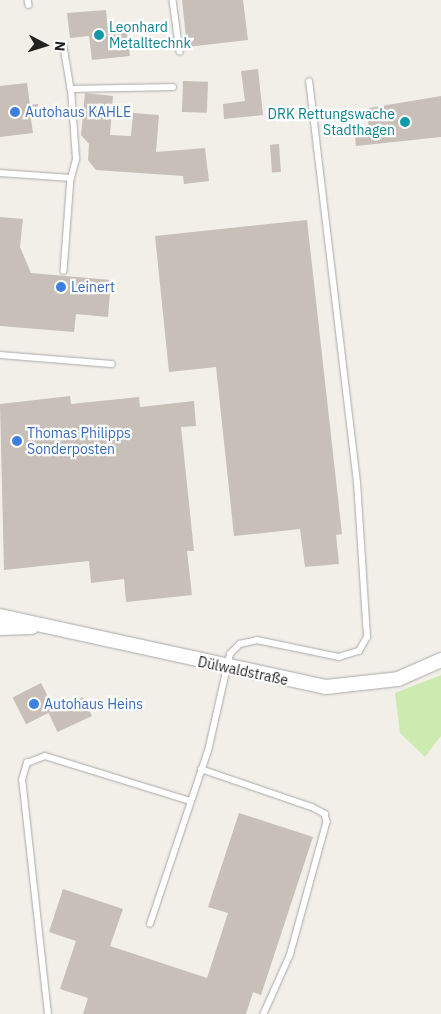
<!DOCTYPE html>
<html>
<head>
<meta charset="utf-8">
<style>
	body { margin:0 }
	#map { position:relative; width:441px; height:1014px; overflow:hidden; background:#f2efe9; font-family:"IBM Plex Sans",sans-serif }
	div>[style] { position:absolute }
	.grass>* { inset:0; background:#cdebb0 }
	.building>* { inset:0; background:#c7bfb8; transform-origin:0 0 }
	.roads { filter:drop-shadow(0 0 1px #a9a9a9) drop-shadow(0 0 1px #a9a9a9) }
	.service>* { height:5.5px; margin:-2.75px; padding:0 2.75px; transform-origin:2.75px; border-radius:2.75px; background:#fff }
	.tertiary>* { height:14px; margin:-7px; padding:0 7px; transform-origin:7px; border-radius:7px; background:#fff }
	.dots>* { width:14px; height:14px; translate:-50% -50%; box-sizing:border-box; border:2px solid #fff; border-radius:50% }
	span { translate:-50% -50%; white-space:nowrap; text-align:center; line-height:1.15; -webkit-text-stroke:4.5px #fff; paint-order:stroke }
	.culture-label { font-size:14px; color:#0d838f }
	.left { translate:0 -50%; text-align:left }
	.right { translate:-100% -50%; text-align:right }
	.shop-label { font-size:14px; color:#366cbe }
	.street-label { font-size:14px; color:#222 }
	.north { position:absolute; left:20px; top:20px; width:50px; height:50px; -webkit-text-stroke:4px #fff; paint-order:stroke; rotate:95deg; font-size:14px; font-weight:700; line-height:20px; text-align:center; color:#222 }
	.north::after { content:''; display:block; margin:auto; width:18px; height:22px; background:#222; clip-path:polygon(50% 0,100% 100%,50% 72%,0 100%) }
</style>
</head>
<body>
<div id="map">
	<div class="grass">
		<div style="clip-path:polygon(441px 675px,441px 736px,425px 757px,400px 733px,395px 693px)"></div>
	</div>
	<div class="building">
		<div style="clip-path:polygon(182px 0,243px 0,248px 40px,187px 47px)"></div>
		<div style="clip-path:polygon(106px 10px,108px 33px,127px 31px,130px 56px,92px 60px,89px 36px,70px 38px,67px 13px)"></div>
		<div style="clip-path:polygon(258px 69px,263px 115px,224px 119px,223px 104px,245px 101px,241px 71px)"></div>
		<div style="left:183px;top:81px;width:25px;height:31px;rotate:2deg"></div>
		<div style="clip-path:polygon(27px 83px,30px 105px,38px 104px,39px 118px,31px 119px,33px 133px,0 137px,0 86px)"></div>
		<div style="clip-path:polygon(85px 93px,113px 96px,110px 135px,131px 136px,133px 113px,159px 115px,156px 152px,205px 148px,209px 181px,184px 184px,183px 176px,96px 170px,88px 160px,89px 144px,81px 135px)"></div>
		<div style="clip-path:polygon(441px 96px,441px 137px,356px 146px,354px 127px,368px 126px,369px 108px)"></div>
		<div style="left:279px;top:144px;width:28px;height:9px;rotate:86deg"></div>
		<div style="clip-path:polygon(0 217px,23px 219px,20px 247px,31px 273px,111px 280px,108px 317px,76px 314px,74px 332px,0 326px)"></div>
		<div style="clip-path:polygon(307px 220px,342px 534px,336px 535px,339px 564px,305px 567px,300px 529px,234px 536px,216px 367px,169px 372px,155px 236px)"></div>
		<div style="clip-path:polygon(70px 396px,71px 404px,139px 397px,140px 407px,194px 401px,196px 426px,181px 427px,194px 551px,187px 551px,192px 595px,126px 602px,124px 579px,91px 583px,89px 561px,4px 570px,0 404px)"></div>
		<div style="left:41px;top:683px;width:30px;height:32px;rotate:63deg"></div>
		<div style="left:83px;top:697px;width:21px;height:38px;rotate:65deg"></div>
		<div style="clip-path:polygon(239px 813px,313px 837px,261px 995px,253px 992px,246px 1014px,83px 1014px,88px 998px,60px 989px,76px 941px,49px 932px,63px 889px,123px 909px,110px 946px,207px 978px,228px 913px,208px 907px)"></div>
	</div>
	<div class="roads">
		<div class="service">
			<div style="left:28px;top:0;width:5px;rotate:79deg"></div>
			<div style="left:173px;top:0;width:52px;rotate:82.3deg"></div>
			<div style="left:64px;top:47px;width:43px;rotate:80.5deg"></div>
			<div style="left:0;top:173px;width:71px;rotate:4deg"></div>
			<div style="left:71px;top:178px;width:93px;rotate:94.3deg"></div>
			<div style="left:71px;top:178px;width:20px;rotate:-75deg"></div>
			<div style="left:76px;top:159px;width:70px;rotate:-94.1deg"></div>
			<div style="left:71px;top:89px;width:102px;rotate:-1.1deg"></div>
			<div style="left:0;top:355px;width:112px;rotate:4.6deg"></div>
			<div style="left:201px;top:769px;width:117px;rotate:18.9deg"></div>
			<div style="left:312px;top:807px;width:15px;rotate:28deg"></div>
			<div style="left:325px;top:814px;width:8px;rotate:76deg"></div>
			<div style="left:327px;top:822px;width:139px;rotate:105.4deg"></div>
			<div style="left:290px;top:956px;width:64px;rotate:114.1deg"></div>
			<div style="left:150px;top:924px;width:182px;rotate:-71.5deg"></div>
			<div style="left:208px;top:751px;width:99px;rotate:-77.2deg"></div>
			<div style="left:230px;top:654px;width:14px;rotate:-45deg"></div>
			<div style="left:240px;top:644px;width:17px;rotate:-13deg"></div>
			<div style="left:257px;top:640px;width:84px;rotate:11.7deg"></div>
			<div style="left:339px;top:657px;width:21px;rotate:-17deg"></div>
			<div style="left:359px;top:651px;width:16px;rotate:-60deg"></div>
			<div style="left:367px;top:637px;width:154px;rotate:-93.7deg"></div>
			<div style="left:357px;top:483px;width:404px;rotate:-96.8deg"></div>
			<div style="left:48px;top:1014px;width:235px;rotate:-96.3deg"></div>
			<div style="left:22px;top:780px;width:18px;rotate:-74deg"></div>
			<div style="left:27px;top:763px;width:19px;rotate:-21deg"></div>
			<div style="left:45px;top:756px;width:152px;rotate:17.2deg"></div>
		</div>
		<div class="tertiary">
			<div style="left:0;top:616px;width:334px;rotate:12.3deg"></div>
			<div style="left:326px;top:687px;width:72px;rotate:-6.3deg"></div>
			<div style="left:398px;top:679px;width:47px;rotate:-23.8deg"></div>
			<div style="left:0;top:628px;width:32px;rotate:-2deg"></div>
		</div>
	</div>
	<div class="dots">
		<div style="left:99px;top:35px;background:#0f9aa8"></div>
		<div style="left:15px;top:112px;background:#3f7fe0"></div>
		<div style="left:405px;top:122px;background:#0f9aa8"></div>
		<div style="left:61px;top:287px;background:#3f7fe0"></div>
		<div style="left:17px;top:441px;background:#3f7fe0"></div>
		<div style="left:34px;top:704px;background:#3f7fe0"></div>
	</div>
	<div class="culture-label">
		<span class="left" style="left:109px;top:35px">Leonhard<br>Metalltechnk</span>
		<span class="right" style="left:395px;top:122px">DRK Rettungswache<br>Stadthagen</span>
	</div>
	<div class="shop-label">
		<span class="left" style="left:25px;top:112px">Autohaus KAHLE</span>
		<span class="left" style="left:71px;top:287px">Leinert</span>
		<span class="left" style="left:27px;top:441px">Thomas Philipps<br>Sonderposten</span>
		<span class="left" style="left:44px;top:704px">Autohaus Heins</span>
	</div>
	<div class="street-label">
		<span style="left:243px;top:671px;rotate:12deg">Dülwaldstraße</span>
	</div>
	<div class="north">N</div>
</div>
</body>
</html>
